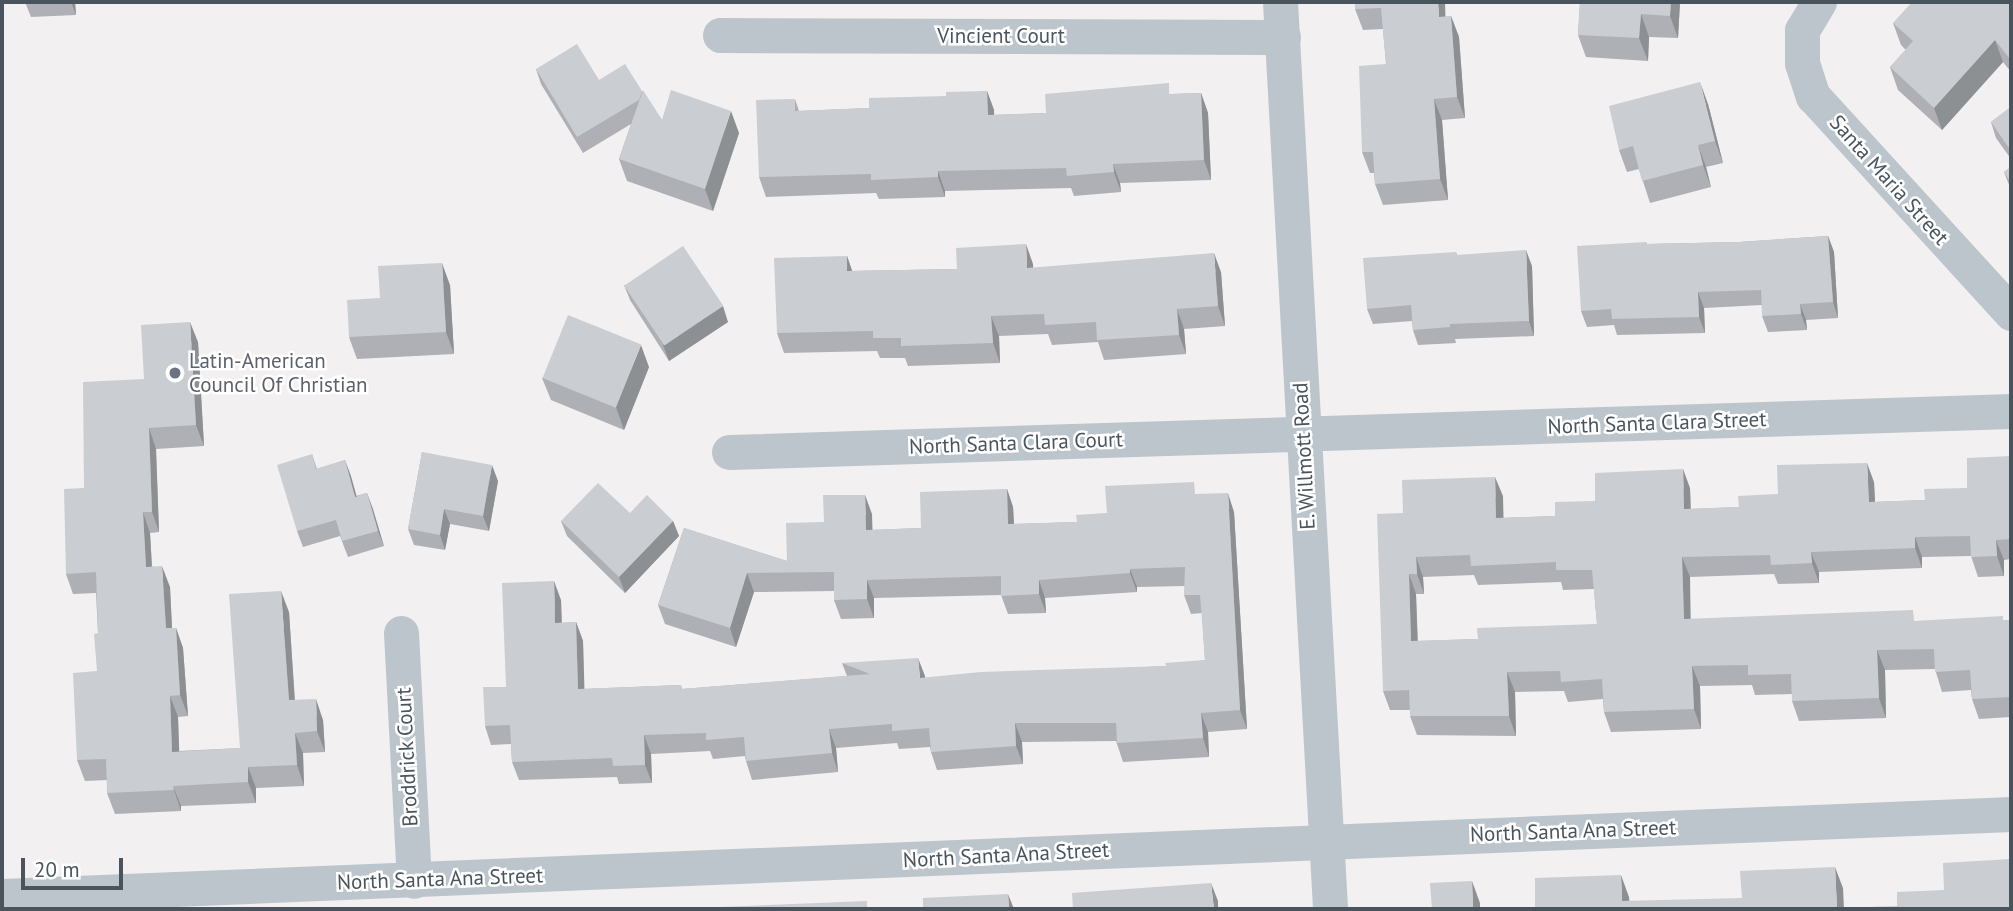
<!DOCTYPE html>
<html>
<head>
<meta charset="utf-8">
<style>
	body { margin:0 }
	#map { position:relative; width:2013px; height:911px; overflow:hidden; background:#f2f0f0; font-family:"PT Sans",sans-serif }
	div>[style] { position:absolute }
	.street>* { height:35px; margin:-17.5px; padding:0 17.5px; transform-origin:17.5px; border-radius:17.5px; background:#bcc5cc }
	.wall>* { inset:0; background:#aeb0b5 }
	.shaded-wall>* { inset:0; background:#8d9093 }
	.building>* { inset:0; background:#cacdd2; transform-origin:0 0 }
	.dots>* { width:19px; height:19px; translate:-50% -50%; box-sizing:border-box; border:4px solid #fff; border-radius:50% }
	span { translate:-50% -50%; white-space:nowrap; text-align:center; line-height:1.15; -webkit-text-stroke:5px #fff; paint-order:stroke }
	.street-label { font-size:21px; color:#49545d }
	.worship-label { font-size:21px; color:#5b616d }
	.left { translate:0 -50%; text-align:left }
	.frame { position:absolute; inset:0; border:4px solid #49545d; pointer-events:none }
	.scale { position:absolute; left:21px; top:858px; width:102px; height:32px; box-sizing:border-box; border:4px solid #49545d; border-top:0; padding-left:9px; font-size:21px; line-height:24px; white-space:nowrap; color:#49545d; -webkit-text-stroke:5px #fff; paint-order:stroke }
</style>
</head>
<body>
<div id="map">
	<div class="street">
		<div style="left:1280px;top:2px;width:908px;rotate:86.84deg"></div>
		<div style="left:1819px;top:2px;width:33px;rotate:121deg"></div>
		<div style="left:1802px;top:30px;width:33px;rotate:90deg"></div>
		<div style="left:1802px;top:63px;width:35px;rotate:72deg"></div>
		<div style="left:1813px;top:96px;width:294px;rotate:47.6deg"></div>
		<div style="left:720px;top:35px;width:563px;rotate:0.2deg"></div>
		<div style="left:729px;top:452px;width:1283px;rotate:-1.83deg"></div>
		<div style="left:401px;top:633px;width:248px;rotate:87deg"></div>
		<div style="left:2px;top:896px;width:2011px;rotate:-2.34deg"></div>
	</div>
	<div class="wall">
		<div style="clip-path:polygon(25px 2px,75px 2px,76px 15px,31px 17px)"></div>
		<div style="clip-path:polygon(1355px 2px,1445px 17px,1451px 16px,1459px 37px,1465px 118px,1442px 120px,1448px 200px,1383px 205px,1375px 184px,1374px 173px,1370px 173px,1362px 152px,1386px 64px,1383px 29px,1363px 30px,1355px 9px)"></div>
		<div style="clip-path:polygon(1580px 2px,1680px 2px,1678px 38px,1649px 37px,1648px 61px,1586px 57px,1578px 35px)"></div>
		<div style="clip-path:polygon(2011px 2px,2011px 72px,2003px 62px,1942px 130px,1898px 90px,1890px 67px,1906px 50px,1901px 45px,1893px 23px)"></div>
		<div style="clip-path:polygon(536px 69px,599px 80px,642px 91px,662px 120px,739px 133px,713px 211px,627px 181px,619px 159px,631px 124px,583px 153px,541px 84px)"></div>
		<div style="clip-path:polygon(987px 91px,994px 110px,994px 115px,1046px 113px,1173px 94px,1201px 93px,1208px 113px,1211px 180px,1120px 183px,1121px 192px,1074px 196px,1071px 188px,945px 191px,945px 197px,879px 199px,876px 193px,766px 197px,759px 177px,795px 99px,799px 111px,869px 108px,946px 96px)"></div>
		<div style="clip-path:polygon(1708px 104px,1723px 163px,1706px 167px,1711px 187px,1650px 203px,1639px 169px,1627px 172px,1619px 150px)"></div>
		<div style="clip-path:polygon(2011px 107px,2011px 159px,1996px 138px,1991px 122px)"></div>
		<div style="clip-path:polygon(2011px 167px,2011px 190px,2004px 172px)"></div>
		<div style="clip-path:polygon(1828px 236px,1834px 252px,1838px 318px,1806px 320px,1807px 330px,1768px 332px,1762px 316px,1762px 305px,1704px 308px,1705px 333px,1617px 335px,1614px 325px,1587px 327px,1581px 311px,1646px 242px,1647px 244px,1739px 242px)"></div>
		<div style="clip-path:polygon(1456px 252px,1457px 255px,1532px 266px,1534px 336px,1455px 339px,1456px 343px,1418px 345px,1413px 330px,1412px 321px,1373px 324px,1367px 309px)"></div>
		<div style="clip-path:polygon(847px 256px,852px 271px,957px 269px,1033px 264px,1033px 268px,1221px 272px,1225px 326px,1184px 329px,1186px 354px,1104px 360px,1098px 342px,1052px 345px,1048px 334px,999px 336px,1000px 363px,908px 366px,905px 358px,880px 358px,877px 351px,784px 353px,777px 333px)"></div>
		<div style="clip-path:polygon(450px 285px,454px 354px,357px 359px,349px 337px,380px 298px)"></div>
		<div style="clip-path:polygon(624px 285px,728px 322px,669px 361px,630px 300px)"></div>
		<div style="clip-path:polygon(198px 342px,204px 446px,156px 449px,159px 532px,150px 533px,152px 566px,170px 587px,172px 628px,176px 628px,183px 648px,188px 716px,178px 717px,179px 751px,240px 748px,289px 612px,295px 700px,323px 720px,325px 752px,303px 753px,304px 786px,256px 788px,256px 803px,181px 806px,181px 811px,115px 814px,107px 793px,107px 780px,85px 781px,77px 760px,97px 671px,98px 633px,96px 593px,73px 594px,66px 574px,84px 488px,144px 379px)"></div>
		<div style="clip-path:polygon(649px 367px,624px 430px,551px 400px,542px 378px)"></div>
		<div style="clip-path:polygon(422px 452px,498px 481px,489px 531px,450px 524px,445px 550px,414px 545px,408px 529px)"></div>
		<div style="clip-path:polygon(312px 454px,317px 469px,345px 460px,356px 496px,367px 493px,384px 546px,348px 557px,340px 536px,303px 547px,297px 531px)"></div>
		<div style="clip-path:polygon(evenodd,2011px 456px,2011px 559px,2004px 560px,2004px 576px,1978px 577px,1971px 556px,1922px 557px,1922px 568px,1819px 572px,1819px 583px,1778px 584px,1774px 574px,1690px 577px,1690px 619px,1917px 621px,2011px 620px,2011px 717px,1979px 719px,1972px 699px,1971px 690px,1942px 692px,1935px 669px,1885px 670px,1886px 718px,1799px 721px,1792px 701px,1792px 694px,1755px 695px,1752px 685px,1700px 686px,1701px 729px,1611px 732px,1604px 712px,1603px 699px,1568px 702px,1564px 691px,1515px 692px,1516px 736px,1417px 735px,1410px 716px,1410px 710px,1390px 710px,1383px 691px,1403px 513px,1503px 496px,1503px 518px,1555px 516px,1595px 501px,1690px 488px,1691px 509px,1739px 507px,1778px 494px,1874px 482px,1875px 502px,1925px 500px,1967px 488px,2011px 456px,1474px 575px,1478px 585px,1561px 582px,1563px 590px,1594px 589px,1597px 624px,1478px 639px,1418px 641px,1416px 594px,1424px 594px,1423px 577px,1474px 575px)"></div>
		<div style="clip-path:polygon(1007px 489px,1013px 507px,1014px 524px,1077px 522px,1107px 513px,1199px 494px,1234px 512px,1247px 729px,1208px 732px,1209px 757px,1123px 762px,1116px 741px,1022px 742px,1023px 764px,937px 770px,931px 752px,930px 747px,899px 749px,897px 743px,836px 748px,838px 772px,752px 780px,746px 761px,745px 756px,713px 759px,710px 751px,651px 754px,652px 783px,619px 784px,617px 777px,519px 780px,512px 762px,511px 744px,491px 745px,485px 726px,506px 687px,561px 600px,562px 623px,576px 622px,583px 641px,584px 689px,681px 685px,682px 689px,847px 676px,842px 663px,925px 678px,1166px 666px,1205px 660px,1202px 613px,1191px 614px,1184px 595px,1185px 586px,1137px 587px,1137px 592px,1045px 598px,1046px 613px,1008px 614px,1001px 595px,874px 598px,874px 618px,841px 619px,834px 600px,834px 591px,754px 592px,736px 647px,665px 624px,658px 605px,684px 528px,787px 561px,824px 522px,872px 514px,872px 530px,921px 528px)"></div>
		<div style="clip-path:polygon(630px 513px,673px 521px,679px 536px,625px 593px,567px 536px,561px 521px)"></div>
	</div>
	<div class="shaded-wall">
		<div style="clip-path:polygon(71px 2px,75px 2px,76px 15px)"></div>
		<div style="clip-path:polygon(1438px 2px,1445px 2px,1446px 38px,1439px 17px)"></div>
		<div style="clip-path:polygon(1671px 2px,1680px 2px,1678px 38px,1670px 16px)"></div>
		<div style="clip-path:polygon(1641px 14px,1649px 37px,1648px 61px,1639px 38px)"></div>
		<div style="clip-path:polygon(1451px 16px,1459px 37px,1465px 118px,1457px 97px)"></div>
		<div style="clip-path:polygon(1995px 40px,2003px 62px,1942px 130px,1934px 108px)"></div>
		<div style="clip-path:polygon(1700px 82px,1708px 104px,1723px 163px,1715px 141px)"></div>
		<div style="clip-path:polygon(987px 91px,994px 110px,995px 135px,988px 115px)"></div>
		<div style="clip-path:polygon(1201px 93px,1208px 113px,1211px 180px,1204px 160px)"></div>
		<div style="clip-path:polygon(1434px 99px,1442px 120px,1448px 200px,1440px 179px)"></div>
		<div style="clip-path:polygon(731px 111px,739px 133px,713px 211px,705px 189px)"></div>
		<div style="clip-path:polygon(1698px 145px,1706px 167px,1711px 187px,1703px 165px)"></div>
		<div style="clip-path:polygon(1113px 164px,1120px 183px,1121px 192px,1114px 172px)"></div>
		<div style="clip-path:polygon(938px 171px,945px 191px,945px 197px,938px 177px)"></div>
		<div style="clip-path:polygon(1828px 236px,1834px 252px,1838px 318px,1833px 302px)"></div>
		<div style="clip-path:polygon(1026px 244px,1033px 264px,1034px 288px,1027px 268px)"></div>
		<div style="clip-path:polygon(1526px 250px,1532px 266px,1534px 336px,1529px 321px)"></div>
		<div style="clip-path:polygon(1214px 253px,1221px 272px,1225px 326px,1218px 306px)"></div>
		<div style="clip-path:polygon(847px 256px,854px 276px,847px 271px)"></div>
		<div style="clip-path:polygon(442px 263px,450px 285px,454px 354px,446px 332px)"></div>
		<div style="clip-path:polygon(1698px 292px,1704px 308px,1705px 333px,1699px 317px)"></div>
		<div style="clip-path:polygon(1800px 304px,1806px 320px,1807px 330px,1801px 314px)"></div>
		<div style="clip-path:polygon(723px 306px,728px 322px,669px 361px,663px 345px)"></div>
		<div style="clip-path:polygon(1177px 309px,1184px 329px,1186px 354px,1179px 335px)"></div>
		<div style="clip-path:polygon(991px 316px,999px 336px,1000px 363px,993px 343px)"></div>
		<div style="clip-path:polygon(190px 322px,198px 342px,204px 446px,196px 425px)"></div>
		<div style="clip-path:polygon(641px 345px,649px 367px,624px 430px,616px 407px)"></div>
		<div style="clip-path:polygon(149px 428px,156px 449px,159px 532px,152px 512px)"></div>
		<div style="clip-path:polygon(345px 460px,351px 476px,361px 512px,355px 497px)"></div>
		<div style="clip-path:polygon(1867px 463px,1874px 482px,1876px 522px,1869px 502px)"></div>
		<div style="clip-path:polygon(492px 465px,498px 481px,489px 531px,483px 516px)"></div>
		<div style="clip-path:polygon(1683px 469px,1690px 488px,1691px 529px,1684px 509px)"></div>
		<div style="clip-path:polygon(1495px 477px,1503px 496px,1504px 537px,1496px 518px)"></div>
		<div style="clip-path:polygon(1007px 489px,1013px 507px,1015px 543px,1008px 524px)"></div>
		<div style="clip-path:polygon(367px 493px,373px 509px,384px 546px,378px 531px)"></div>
		<div style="clip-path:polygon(1228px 493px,1234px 512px,1247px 729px,1240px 710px)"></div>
		<div style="clip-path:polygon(865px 495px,872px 514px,873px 548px,866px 530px)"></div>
		<div style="clip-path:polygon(444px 509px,450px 524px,445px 550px,440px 535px)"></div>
		<div style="clip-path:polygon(143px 512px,150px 533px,153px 587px,146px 567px)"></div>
		<div style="clip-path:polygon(673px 521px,679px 536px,625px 593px,619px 577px)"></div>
		<div style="clip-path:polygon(1915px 537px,1922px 557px,1922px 568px,1915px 548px)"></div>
		<div style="clip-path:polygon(1996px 540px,2004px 560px,2004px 576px,1997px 556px)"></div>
		<div style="clip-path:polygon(1811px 552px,1819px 572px,1819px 583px,1812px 563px)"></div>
		<div style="clip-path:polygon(1416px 557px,1423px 577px,1424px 594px,1417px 574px)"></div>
		<div style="clip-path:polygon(1682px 557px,1690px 577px,1691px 639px,1684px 619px)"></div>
		<div style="clip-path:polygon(162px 566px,170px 587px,173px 649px,166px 628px)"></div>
		<div style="clip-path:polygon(1130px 569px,1137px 587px,1137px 592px,1130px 573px)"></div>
		<div style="clip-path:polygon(747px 573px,754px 592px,736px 647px,730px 628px)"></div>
		<div style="clip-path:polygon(1409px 574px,1416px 594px,1418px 661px,1411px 641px)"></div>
		<div style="clip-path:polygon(867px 580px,874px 598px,874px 618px,867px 599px)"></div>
		<div style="clip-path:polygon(1039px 580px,1045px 598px,1046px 613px,1039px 594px)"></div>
		<div style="clip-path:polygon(554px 581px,561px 600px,562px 642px,555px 623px)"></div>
		<div style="clip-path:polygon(281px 591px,289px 612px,296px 721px,289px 700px)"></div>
		<div style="clip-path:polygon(576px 622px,583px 641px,585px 708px,578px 689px)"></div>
		<div style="clip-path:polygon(176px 628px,183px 648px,188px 716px,180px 695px)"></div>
		<div style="clip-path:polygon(1877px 650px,1885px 670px,1886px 718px,1879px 698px)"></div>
		<div style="clip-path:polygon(918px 658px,925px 676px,927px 697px,920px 678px)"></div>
		<div style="clip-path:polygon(1692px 666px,1700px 686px,1701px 729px,1694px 709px)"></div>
		<div style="clip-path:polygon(1507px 672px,1515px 692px,1516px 736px,1509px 716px)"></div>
		<div style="clip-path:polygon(170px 696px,178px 717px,180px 773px,172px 752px)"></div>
		<div style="clip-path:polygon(316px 699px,323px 720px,325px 752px,317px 731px)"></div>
		<div style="clip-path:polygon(1201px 713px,1208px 732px,1209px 757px,1203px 738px)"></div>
		<div style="clip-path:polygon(1015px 723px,1022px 742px,1023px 764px,1016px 746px)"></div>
		<div style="clip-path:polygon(829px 729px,836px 748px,838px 772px,832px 753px)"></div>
		<div style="clip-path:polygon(295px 733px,303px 753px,304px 786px,297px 765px)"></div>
		<div style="clip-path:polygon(644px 735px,651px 754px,652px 783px,645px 765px)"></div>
		<div style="clip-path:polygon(248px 767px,256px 788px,256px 803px,248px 782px)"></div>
		<div style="clip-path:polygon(173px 786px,181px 806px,181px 811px,174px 790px)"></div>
		<div style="clip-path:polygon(1835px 867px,1843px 888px,1844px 909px,1837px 909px)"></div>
		<div style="clip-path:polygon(1621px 875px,1629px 897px,1630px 909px,1622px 901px)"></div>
		<div style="clip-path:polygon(1472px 881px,1480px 903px,1480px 909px,1473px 909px)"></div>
		<div style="clip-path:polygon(1211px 883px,1218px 901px,1218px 909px,1214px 909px)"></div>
		<div style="clip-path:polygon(1008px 894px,1014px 909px,1009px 909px)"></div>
	</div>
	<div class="building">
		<div style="clip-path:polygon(1355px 2px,1438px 2px,1439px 17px,1451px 16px,1457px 97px,1434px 99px,1440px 179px,1375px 184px,1373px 152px,1362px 152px,1359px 66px,1386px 64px,1381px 8px,1355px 9px)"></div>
		<div style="clip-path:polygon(1580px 2px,1671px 2px,1670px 16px,1641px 14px,1639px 38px,1578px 35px)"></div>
		<div style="clip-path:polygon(1912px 2px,2011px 2px,2011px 58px,2010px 59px,1995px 40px,1934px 108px,1890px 67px,1913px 41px,1893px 23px)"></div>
		<div style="clip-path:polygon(577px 44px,599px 80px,625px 64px,642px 91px,639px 100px,577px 137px,536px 69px)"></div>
		<div style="clip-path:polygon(1700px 82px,1715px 141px,1698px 145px,1703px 165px,1642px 181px,1633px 146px,1619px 150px,1609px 106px)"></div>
		<div style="clip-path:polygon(1169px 83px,1169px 94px,1201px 93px,1204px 160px,1113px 164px,1114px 172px,1067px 176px,1066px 168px,938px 171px,938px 177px,871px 180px,871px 174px,759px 177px,756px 100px,795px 99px,795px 111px,869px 108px,869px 98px,946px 96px,946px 92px,987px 91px,988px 115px,1046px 113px,1045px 94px)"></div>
		<div style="clip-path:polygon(643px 90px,662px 120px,671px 90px,731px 111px,705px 189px,619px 159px)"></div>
		<div style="clip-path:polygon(2011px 107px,2011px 151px,1991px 122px)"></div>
		<div style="clip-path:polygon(2011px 167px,2011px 183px,2004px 172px)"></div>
		<div style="clip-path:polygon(1828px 236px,1833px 302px,1800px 304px,1801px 314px,1762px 316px,1761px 290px,1698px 292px,1699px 317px,1612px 319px,1611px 309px,1581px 311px,1577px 246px,1646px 242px,1646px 244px,1739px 242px)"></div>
		<div style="clip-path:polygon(1026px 244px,1027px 268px,1214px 253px,1218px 306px,1177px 309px,1179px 335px,1097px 340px,1096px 322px,1045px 325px,1044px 314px,991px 316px,993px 343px,901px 346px,901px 338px,873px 338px,873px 331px,777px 333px,774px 258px,847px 256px,847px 271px,957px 269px,956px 248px)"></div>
		<div style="left:683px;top:246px;width:72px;height:71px;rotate:56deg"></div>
		<div style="clip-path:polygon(1526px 250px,1529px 321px,1450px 324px,1450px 327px,1413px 330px,1411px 305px,1367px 309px,1363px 258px,1456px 252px,1456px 255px)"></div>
		<div style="clip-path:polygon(442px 263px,446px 332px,349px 337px,347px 300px,380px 298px,378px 266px)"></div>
		<div style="left:568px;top:315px;width:79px;height:68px;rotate:22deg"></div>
		<div style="clip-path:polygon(190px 322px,196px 425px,149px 428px,152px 512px,143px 512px,146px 567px,162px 566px,166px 628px,176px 628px,180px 695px,170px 696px,172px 752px,240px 748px,229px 594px,281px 591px,289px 700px,316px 699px,317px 731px,295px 733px,297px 765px,248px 767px,248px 782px,173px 786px,174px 790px,107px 793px,106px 759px,77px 760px,73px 673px,97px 671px,94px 634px,98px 633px,96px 572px,66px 574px,64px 489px,84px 488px,83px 382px,144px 379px,141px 325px)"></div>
		<div style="clip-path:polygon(422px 452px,492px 465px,483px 516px,444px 509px,440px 535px,408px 529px)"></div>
		<div style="clip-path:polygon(312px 454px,316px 469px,345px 460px,355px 497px,367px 493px,378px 531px,342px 541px,336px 520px,297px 531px,277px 465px)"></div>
		<div style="clip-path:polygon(evenodd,2011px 456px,2011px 539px,1996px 540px,1997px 556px,1971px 557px,1970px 536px,1915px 537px,1915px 548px,1811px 552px,1812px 563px,1771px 565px,1770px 555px,1682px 557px,1684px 619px,1913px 610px,1914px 621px,2003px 616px,2003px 620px,2011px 620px,2011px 697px,1972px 699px,1970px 670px,1935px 672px,1934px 649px,1877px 650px,1879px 698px,1792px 701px,1791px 674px,1748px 675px,1748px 665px,1692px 666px,1694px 709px,1604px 712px,1602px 679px,1561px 682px,1560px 671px,1507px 672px,1509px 716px,1410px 716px,1409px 690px,1383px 691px,1377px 514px,1403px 513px,1402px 480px,1495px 477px,1496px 518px,1555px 516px,1555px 502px,1595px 501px,1595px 473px,1683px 469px,1684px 509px,1739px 507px,1738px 496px,1778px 494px,1777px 465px,1867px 463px,1869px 502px,1925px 500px,1924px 489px,1967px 488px,1967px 458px,2011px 456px,1470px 555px,1471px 566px,1556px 562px,1556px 570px,1592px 570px,1597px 624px,1477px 628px,1478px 639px,1411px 641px,1409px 574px,1417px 574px,1416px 557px,1470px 555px)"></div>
		<div style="clip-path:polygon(1194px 482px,1195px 494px,1228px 493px,1240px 710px,1201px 713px,1203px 738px,1117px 743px,1116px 723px,1015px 723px,1016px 746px,931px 752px,929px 728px,892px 731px,892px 724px,829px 729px,832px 753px,746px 761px,744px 737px,706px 740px,706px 733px,644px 735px,645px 765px,613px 766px,612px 758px,512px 762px,510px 725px,485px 726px,483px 687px,506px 687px,502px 583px,554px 581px,555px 623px,576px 622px,578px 689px,681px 685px,681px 689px,870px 674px,842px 663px,918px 658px,920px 678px,981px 672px,1166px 666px,1165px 663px,1205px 660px,1200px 595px,1184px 595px,1185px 567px,1130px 569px,1130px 573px,1039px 580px,1039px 594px,1001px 596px,1001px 576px,867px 580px,867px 599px,834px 600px,834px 572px,747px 573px,730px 628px,658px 605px,684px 528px,787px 561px,786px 523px,824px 522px,823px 495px,865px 495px,866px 530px,921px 528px,920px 492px,1007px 489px,1008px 524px,1077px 522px,1076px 515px,1107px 513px,1105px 486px)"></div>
		<div style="clip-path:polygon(598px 483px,630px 513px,647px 495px,673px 521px,619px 577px,561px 521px)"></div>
		<div style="clip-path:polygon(2011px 859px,2011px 909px,1432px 909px,1430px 883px,1472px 881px,1473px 909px,1535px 908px,1535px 878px,1621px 875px,1622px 901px,1742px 898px,1740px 871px,1835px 867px,1837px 908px,1897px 906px,1897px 892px,1944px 890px,1943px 863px)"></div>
		<div style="clip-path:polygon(1211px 883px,1214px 909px,1073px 909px,1072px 893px)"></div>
		<div style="clip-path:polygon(1008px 894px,1009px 909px,923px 909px,923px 898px)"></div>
		<div style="clip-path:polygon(867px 901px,867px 909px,719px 909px,719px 907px)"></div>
	</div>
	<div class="dots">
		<div style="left:175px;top:373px;background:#6b7280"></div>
	</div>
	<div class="street-label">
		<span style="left:1001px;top:36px">Vincient Court</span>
		<span style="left:1889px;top:180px;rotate:48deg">Santa Maria Street</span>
		<span style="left:1657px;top:423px;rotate:-2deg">North Santa Clara Street</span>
		<span style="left:1016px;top:443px;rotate:-2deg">North Santa Clara Court</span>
		<span style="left:1304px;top:456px;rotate:-93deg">E. Willmott Road</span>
		<span style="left:407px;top:757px;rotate:-93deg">Broddrick Court</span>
		<span style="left:1573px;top:831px;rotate:-2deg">North Santa Ana Street</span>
		<span style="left:1006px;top:855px;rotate:-3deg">North Santa Ana Street</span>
		<span style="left:440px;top:879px;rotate:-2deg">North Santa Ana Street</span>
	</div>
	<div class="worship-label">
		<span class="left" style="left:189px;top:373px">Latin-American<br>Council Of Christian</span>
	</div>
	<div class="frame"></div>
	<div class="scale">20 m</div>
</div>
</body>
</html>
